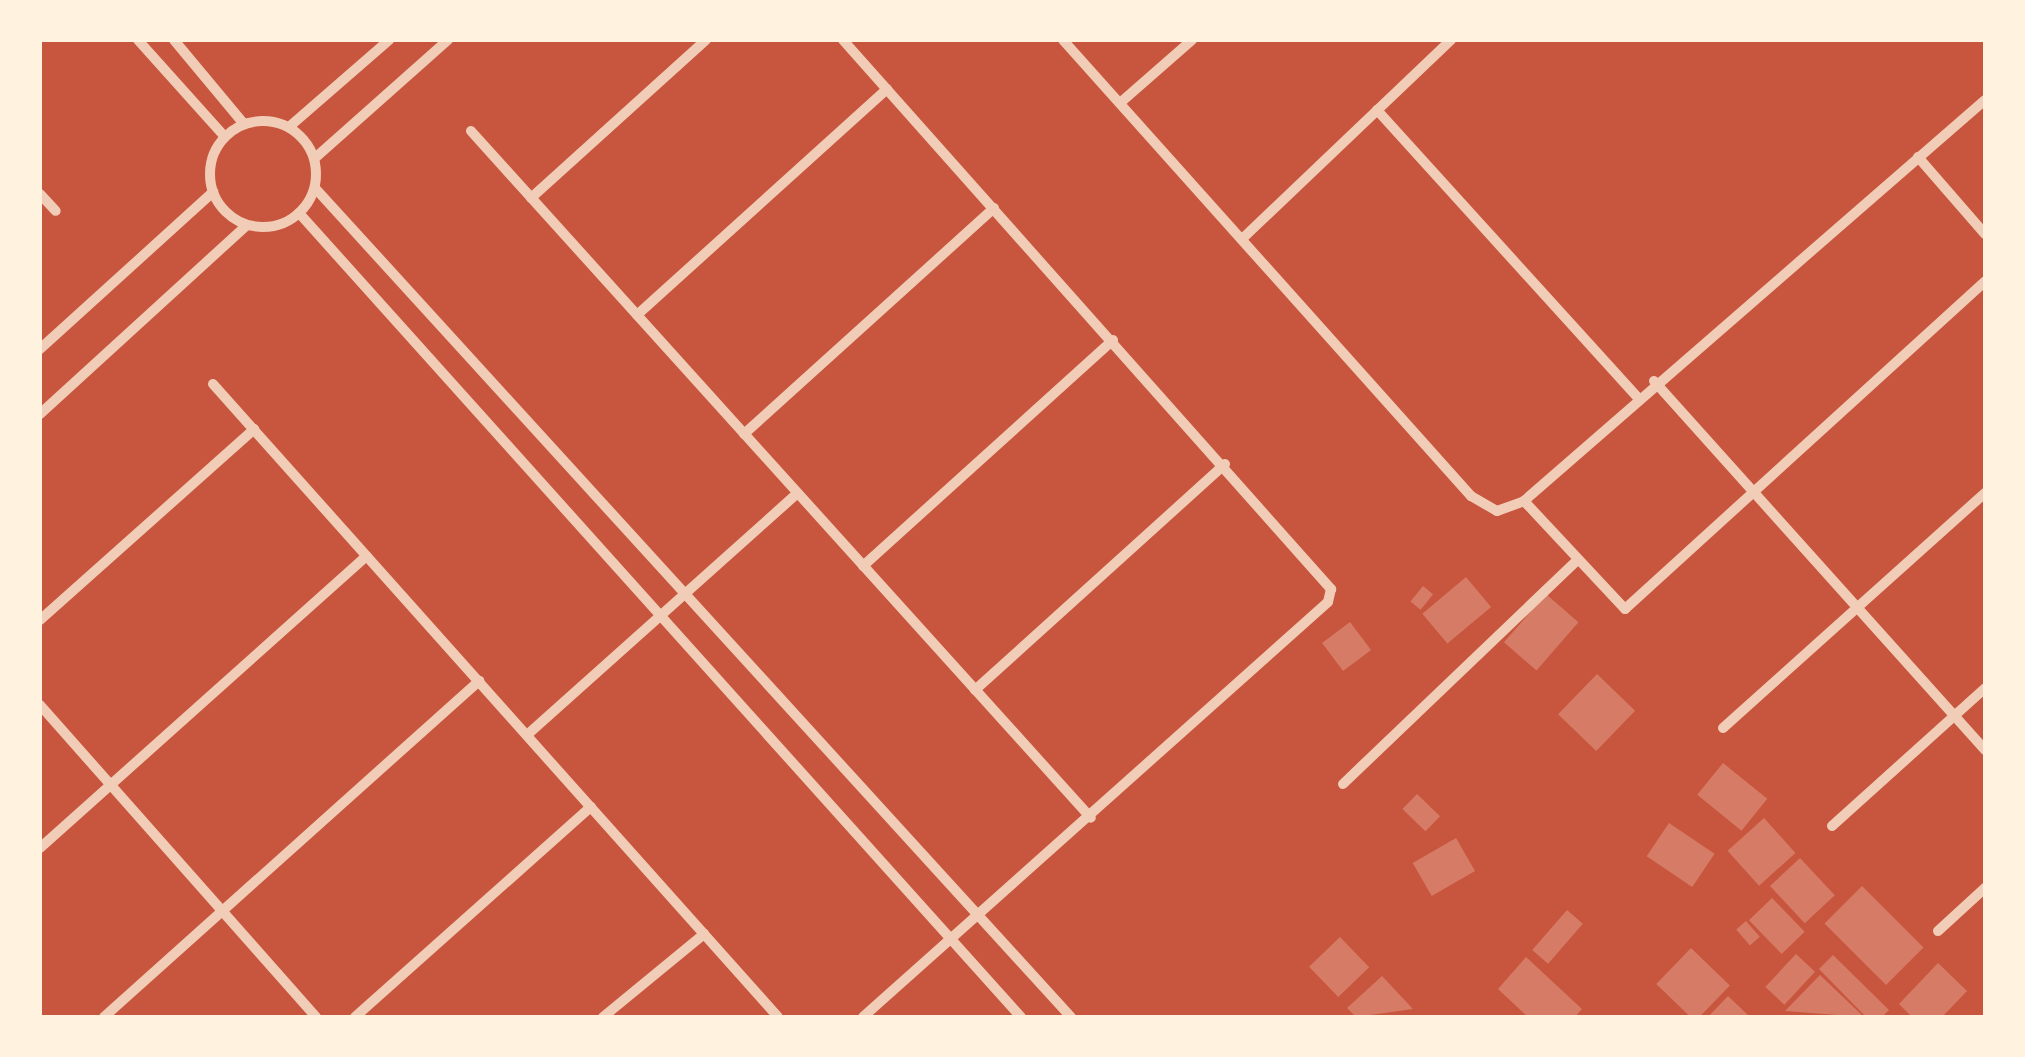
<!DOCTYPE html>
<html>
<head>
<meta charset="utf-8">
<style>
	body { margin:0 }
	#map { position:relative; width:2025px; height:1057px; overflow:hidden; background:#c8553d; font-family:"Fira Sans",sans-serif }
	div>[style] { position:absolute }
	.building>* { inset:0; background:#d67c66; transform-origin:0 0 }
	.minor>* { height:10px; margin:-5px; padding:0 5px; transform-origin:5px; border-radius:5px; background:#f1ccb7 }
	.minor>.ring { margin:-5px; padding:0; box-sizing:content-box; background:none; border:10px solid #f1ccb7; border-radius:50% }
	span { translate:-50% -50%; white-space:nowrap; text-align:center; line-height:1.15; -webkit-text-stroke:8px #fff3e0; paint-order:stroke }
	.frame { position:absolute; inset:0; border:42px solid #fff3e0; pointer-events:none }
</style>
</head>
<body>
<div id="map">
	<div class="building">
		<div style="left:1466px;top:577px;width:39px;height:57px;rotate:50deg"></div>
		<div style="left:1423px;top:586px;width:13px;height:20px;rotate:39deg"></div>
		<div style="left:1546px;top:594px;width:43px;height:64px;rotate:41deg"></div>
		<div style="left:1350px;top:622px;width:35px;height:35px;rotate:53deg"></div>
		<div style="left:1597px;top:674px;width:53px;height:56px;rotate:44deg"></div>
		<div style="left:1723px;top:763px;width:57px;height:41px;rotate:39deg"></div>
		<div style="left:1417px;top:794px;width:32px;height:21px;rotate:44deg"></div>
		<div style="left:1764px;top:818px;width:47px;height:49px;rotate:48deg"></div>
		<div style="left:1669px;top:823px;width:55px;height:40px;rotate:34deg"></div>
		<div style="left:1456px;top:838px;width:38px;height:50px;rotate:60deg"></div>
		<div style="left:1800px;top:858px;width:51px;height:41px;rotate:47deg"></div>
		<div style="left:1862px;top:886px;width:87px;height:53px;rotate:45deg"></div>
		<div style="left:1772px;top:898px;width:47px;height:32px;rotate:46deg"></div>
		<div style="left:1567px;top:910px;width:21px;height:53px;rotate:41deg"></div>
		<div style="left:1746px;top:921px;width:21px;height:13px;rotate:49deg"></div>
		<div style="left:1340px;top:937px;width:42px;height:43px;rotate:46deg"></div>
		<div style="left:1691px;top:948px;width:54px;height:50px;rotate:44deg"></div>
		<div style="left:1796px;top:954px;width:26px;height:45px;rotate:43deg"></div>
		<div style="clip-path:polygon(1833px 955px,1889px 1010px,1882px 1017px,1866px 1017px,1819px 969px)"></div>
		<div style="clip-path:polygon(1526px 957px,1582px 1009px,1575px 1017px,1528px 1017px,1498px 989px)"></div>
		<div style="clip-path:polygon(1938px 963px,1967px 991px,1942px 1017px,1912px 1017px,1899px 1004px)"></div>
		<div style="clip-path:polygon(1820px 975px,1864px 1017px,1785px 1011px)"></div>
		<div style="clip-path:polygon(1382px 976px,1413px 1009px,1356px 1017px,1347px 1008px)"></div>
		<div style="clip-path:polygon(1728px 996px,1750px 1017px,1708px 1017px)"></div>
	</div>
	<div class="minor">
		<div style="left:138px;top:40px;width:130px;rotate:48.1deg"></div>
		<div style="left:174px;top:40px;width:109px;rotate:50.2deg"></div>
		<div style="left:843px;top:40px;width:735px;rotate:48.37deg"></div>
		<div style="left:1331px;top:589px;width:13px;rotate:103deg"></div>
		<div style="left:1328px;top:602px;width:623px;rotate:138.25deg"></div>
		<div style="left:1063px;top:40px;width:612px;rotate:48.18deg"></div>
		<div style="left:1471px;top:496px;width:30px;rotate:30deg"></div>
		<div style="left:1497px;top:511px;width:29px;rotate:-20deg"></div>
		<div style="left:1524px;top:501px;width:611px;rotate:-41.02deg"></div>
		<div style="left:1120px;top:103px;width:96px;rotate:-41.2deg"></div>
		<div style="left:1377px;top:110px;width:387px;rotate:47.8deg"></div>
		<div class="ring" style="left:210px;top:121px;width:96px;height:96px"></div>
		<div style="left:289px;top:127px;width:133px;rotate:-41deg"></div>
		<div style="left:471px;top:131px;width:925px;rotate:47.93deg"></div>
		<div style="left:1918px;top:157px;width:102px;rotate:49deg"></div>
		<div style="left:315px;top:158px;width:178px;rotate:-41.6deg"></div>
		<div style="left:315px;top:188px;width:1122px;rotate:47.64deg"></div>
		<div style="left:40px;top:194px;width:23px;rotate:47deg"></div>
		<div style="left:531px;top:198px;width:236px;rotate:-42.1deg"></div>
		<div style="left:299px;top:213px;width:1081px;rotate:48.08deg"></div>
		<div style="left:1242px;top:239px;width:289px;rotate:-43.6deg"></div>
		<div style="left:637px;top:315px;width:337px;rotate:-42.1deg"></div>
		<div style="left:40px;top:349px;width:234px;rotate:-42.2deg"></div>
		<div style="left:1654px;top:381px;width:496px;rotate:48.1deg"></div>
		<div style="left:213px;top:384px;width:848px;rotate:48.25deg"></div>
		<div style="left:40px;top:414px;width:280px;rotate:-42.4deg"></div>
		<div style="left:744px;top:434px;width:337px;rotate:-42.1deg"></div>
		<div style="left:1524px;top:501px;width:148px;rotate:46.9deg"></div>
		<div style="left:1625px;top:609px;width:487px;rotate:-42.3deg"></div>
		<div style="left:863px;top:566px;width:337px;rotate:-42.1deg"></div>
		<div style="left:40px;top:620px;width:287px;rotate:-41.7deg"></div>
		<div style="left:975px;top:690px;width:337px;rotate:-42.1deg"></div>
		<div style="left:40px;top:705px;width:417px;rotate:48.5deg"></div>
		<div style="left:1723px;top:728px;width:352px;rotate:-41.9deg"></div>
		<div style="left:527px;top:735px;width:363px;rotate:-41.8deg"></div>
		<div style="left:1343px;top:784px;width:323px;rotate:-43.7deg"></div>
		<div style="left:1832px;top:826px;width:206px;rotate:-42deg"></div>
		<div style="left:40px;top:848px;width:438px;rotate:-41.8deg"></div>
		<div style="left:1938px;top:931px;width:64px;rotate:-42.5deg"></div>
		<div style="left:104px;top:1017px;width:504px;rotate:-41.86deg"></div>
		<div style="left:355px;top:1017px;width:316px;rotate:-41.7deg"></div>
		<div style="left:603px;top:1017px;width:131px;rotate:-39.4deg"></div>
	</div>
	<div class="frame"></div>
</div>
</body>
</html>
